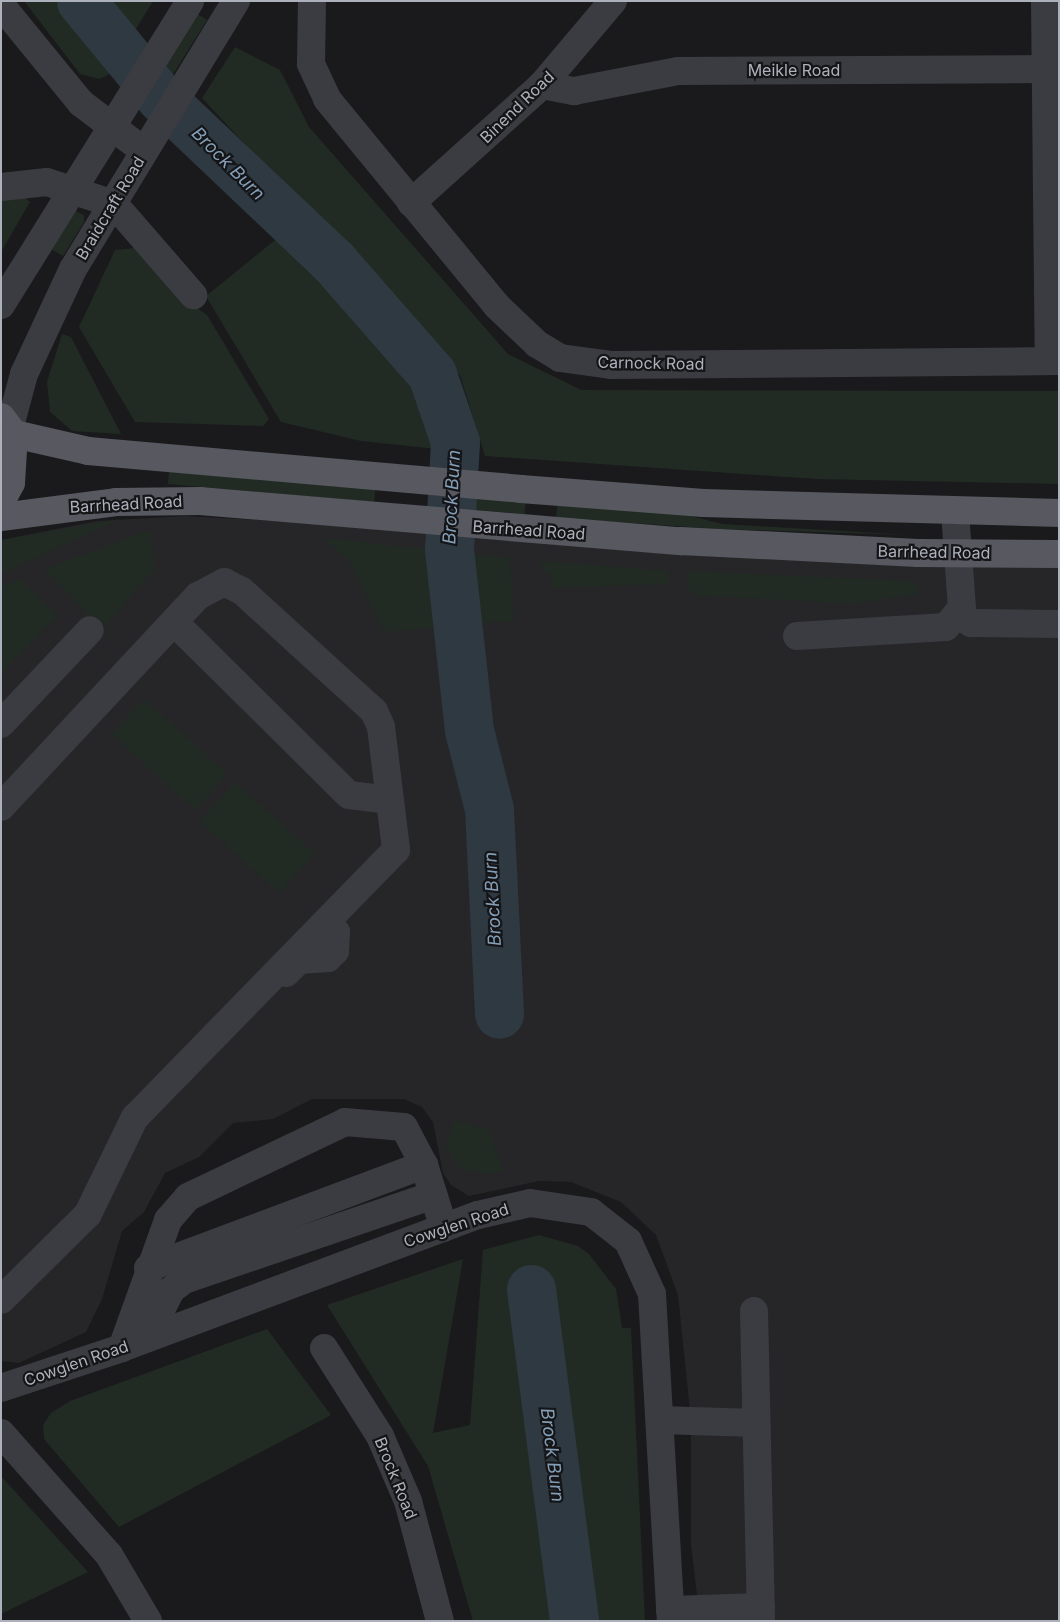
<!DOCTYPE html>
<html>
<head>
<meta charset="utf-8">
<style>
	body { margin:0 }
	#map { position:relative; width:1060px; height:1622px; overflow:hidden; background:#1a1a1c; font-family:Inter,sans-serif }
	div>[style] { position:absolute }
	.built>* { inset:0; background:#262629 }
	.green>* { inset:0; background:#212b23; transform-origin:0 0 }
	.river>* { height:49px; margin:-24.5px; padding:0 24.5px; transform-origin:24.5px; border-radius:24.5px; background:#2f3941 }
	.minor>* { height:28px; margin:-14px; padding:0 14px; transform-origin:14px; border-radius:14px; background:#3b3c41 }
	.major>* { height:28px; margin:-14px; padding:0 14px; transform-origin:14px; border-radius:14px; background:#575860 }
	span { translate:-50% -50%; white-space:nowrap; text-align:center; line-height:1.15; -webkit-text-stroke:4.5px #151517; paint-order:stroke }
	.street-label { font-size:16px; color:#acb1bc }
	.water-label { font-size:18px; color:#839eb7; font-style:italic }
	.frame { position:absolute; inset:0; border:2px solid #acb1bc; pointer-events:none }
</style>
</head>
<body>
<div id="map">
	<div class="built">
		<div style="clip-path:polygon(186px 516px,1059px 565px,1059px 1621px,700px 1621px,691px 1544px,691px 1420px,678px 1295px,656px 1235px,621px 1202px,571px 1182px,539px 1181px,469px 1196px,451px 1185px,443px 1173px,433px 1122px,422px 1107px,404px 1099px,312px 1099px,273px 1119px,233px 1123px,199px 1157px,165px 1173px,144px 1212px,122px 1231px,102px 1299px,86px 1332px,19px 1363px,1px 1361px,1px 540px,97px 521px)"></div>
	</div>
	<div class="green">
		<div style="clip-path:polygon(24px 1px,153px 1px,108px 75px,100px 79px,80px 74px)"></div>
		<div style="left:196px;top:13px;width:13px;height:73px;rotate:32deg"></div>
		<div style="clip-path:polygon(235px 47px,280px 70px,309px 127px,508px 354px,581px 390px,1059px 391px,1059px 484px,816px 479px,485px 456px,460px 375px,202px 98px)"></div>
		<div style="clip-path:polygon(22px 196px,30px 202px,1px 252px,1px 198px)"></div>
		<div style="clip-path:polygon(75px 211px,84px 215px,84px 222px,63px 256px,51px 249px)"></div>
		<div style="clip-path:polygon(285px 232px,325px 264px,416px 363px,447px 450px,361px 441px,281px 422px,206px 296px)"></div>
		<div style="clip-path:polygon(135px 248px,181px 296px,207px 315px,269px 419px,263px 426px,135px 422px,79px 327px,115px 250px)"></div>
		<div style="clip-path:polygon(62px 334px,71px 337px,121px 434px,72px 431px,50px 412px,47px 382px)"></div>
		<div style="left:169px;top:471px;width:207px;height:13px;rotate:5deg"></div>
		<div style="left:468px;top:494px;width:58px;height:15px;rotate:5deg"></div>
		<div style="clip-path:polygon(558px 502px,661px 508px,722px 524px,909px 535px,719px 529px,556px 518px)"></div>
		<div style="clip-path:polygon(120px 519px,1px 574px,1px 540px)"></div>
		<div style="clip-path:polygon(150px 530px,155px 569px,102px 629px,44px 569px)"></div>
		<div style="clip-path:polygon(324px 538px,510px 558px,514px 621px,384px 632px,349px 561px)"></div>
		<div style="clip-path:polygon(542px 561px,668px 571px,669px 584px,553px 588px,551px 576px,541px 569px)"></div>
		<div style="clip-path:polygon(688px 571px,912px 581px,920px 593px,854px 604px,694px 595px,688px 587px)"></div>
		<div style="clip-path:polygon(20px 579px,57px 616px,1px 673px,1px 587px)"></div>
		<div style="left:144px;top:699px;width:112px;height:48px;rotate:42deg"></div>
		<div style="left:235px;top:782px;width:107px;height:53px;rotate:42deg"></div>
		<div style="clip-path:polygon(455px 1120px,488px 1129px,503px 1170px,494px 1174px,461px 1170px,445px 1147px)"></div>
		<div style="clip-path:polygon(539px 1235px,578px 1246px,589px 1254px,616px 1289px,622px 1328px,631px 1328px,645px 1621px,473px 1621px,428px 1466px,327px 1305px,463px 1259px,433px 1433px,470px 1425px,483px 1250px)"></div>
		<div style="clip-path:polygon(267px 1329px,331px 1415px,119px 1527px,44px 1439px,43px 1425px,51px 1413px,70px 1401px)"></div>
		<div style="clip-path:polygon(1px 1476px,88px 1572px,1px 1614px)"></div>
	</div>
	<div class="river">
		<div style="left:81px;top:1px;width:126px;rotate:50.5deg"></div>
		<div style="left:161px;top:98px;width:237px;rotate:43.5deg"></div>
		<div style="left:333px;top:261px;width:150px;rotate:48.8deg"></div>
		<div style="left:432px;top:374px;width:72px;rotate:71.3deg"></div>
		<div style="left:455px;top:442px;width:107px;rotate:93.2deg"></div>
		<div style="left:449px;top:549px;width:182px;rotate:83.7deg"></div>
		<div style="left:469px;top:730px;width:81px;rotate:75.8deg"></div>
		<div style="left:489px;top:809px;width:205px;rotate:87.2deg"></div>
		<div style="left:531px;top:1289px;width:335px;rotate:82.6deg"></div>
	</div>
	<div class="minor">
		<div style="left:312px;top:1px;width:63px;rotate:90.9deg"></div>
		<div style="left:311px;top:64px;width:38px;rotate:65deg"></div>
		<div style="left:327px;top:99px;width:268px;rotate:50.6deg"></div>
		<div style="left:497px;top:306px;width:55px;rotate:43.5deg"></div>
		<div style="left:537px;top:344px;width:27px;rotate:31deg"></div>
		<div style="left:560px;top:358px;width:51px;rotate:7.8deg"></div>
		<div style="left:611px;top:365px;width:448px;rotate:-0.5deg"></div>
		<div style="left:1045px;top:1px;width:360px;rotate:89.4deg"></div>
		<div style="left:1px;top:5px;width:127px;rotate:50.8deg"></div>
		<div style="left:81px;top:103px;width:79px;rotate:37.3deg"></div>
		<div style="left:542px;top:85px;width:33px;rotate:11deg"></div>
		<div style="left:574px;top:91px;width:106px;rotate:-10.9deg"></div>
		<div style="left:678px;top:71px;width:369px;rotate:-0.3deg"></div>
		<div style="left:1px;top:187px;width:46px;rotate:-6.2deg"></div>
		<div style="left:47px;top:182px;width:71px;rotate:18.2deg"></div>
		<div style="left:114px;top:204px;width:121px;rotate:49deg"></div>
		<div style="left:411px;top:203px;width:176px;rotate:-42deg"></div>
		<div style="left:542px;top:85px;width:110px;rotate:-49.8deg"></div>
		<div style="left:1px;top:305px;width:358px;rotate:-58.1deg"></div>
		<div style="left:10px;top:426px;width:54px;rotate:-74.9deg"></div>
		<div style="left:24px;top:374px;width:116px;rotate:-65deg"></div>
		<div style="left:73px;top:269px;width:314px;rotate:-58.7deg"></div>
		<div style="left:957px;top:614px;width:17px;rotate:33deg"></div>
		<div style="left:971px;top:623px;width:88px;rotate:0.7deg"></div>
		<div style="left:174px;top:622px;width:246px;rotate:44.7deg"></div>
		<div style="left:349px;top:795px;width:40px;rotate:7.1deg"></div>
		<div style="left:797px;top:636px;width:149px;rotate:-3.5deg"></div>
		<div style="left:946px;top:627px;width:25px;rotate:-50deg"></div>
		<div style="left:962px;top:608px;width:96px;rotate:-94.2deg"></div>
		<div style="left:1px;top:724px;width:129px;rotate:-46.6deg"></div>
		<div style="left:1px;top:807px;width:289px;rotate:-47deg"></div>
		<div style="left:198px;top:596px;width:30px;rotate:-28deg"></div>
		<div style="left:224px;top:582px;width:20px;rotate:27deg"></div>
		<div style="left:242px;top:591px;width:178px;rotate:42.3deg"></div>
		<div style="left:374px;top:711px;width:17px;rotate:66deg"></div>
		<div style="left:381px;top:727px;width:124px;rotate:83deg"></div>
		<div style="left:396px;top:850px;width:373px;rotate:134.3deg"></div>
		<div style="left:135px;top:1117px;width:108px;rotate:115.9deg"></div>
		<div style="left:88px;top:1214px;width:122px;rotate:135.3deg"></div>
		<div style="left:286px;top:973px;width:18px;rotate:-45deg"></div>
		<div style="left:299px;top:960px;width:29px;rotate:-4deg"></div>
		<div style="left:328px;top:958px;width:10px;rotate:-45deg"></div>
		<div style="left:335px;top:951px;width:19px;rotate:-87deg"></div>
		<div style="left:336px;top:932px;width:13px;rotate:-132deg"></div>
		<div style="left:148px;top:1268px;width:295px;rotate:-20.5deg"></div>
		<div style="left:754px;top:1311px;width:310px;rotate:88.7deg"></div>
		<div style="left:136px;top:1340px;width:22px;rotate:-39deg"></div>
		<div style="left:153px;top:1326px;width:40px;rotate:-63.4deg"></div>
		<div style="left:171px;top:1290px;width:16px;rotate:-38deg"></div>
		<div style="left:184px;top:1280px;width:263px;rotate:-18.8deg"></div>
		<div style="left:122px;top:1348px;width:136px;rotate:-70.2deg"></div>
		<div style="left:168px;top:1220px;width:30px;rotate:-49deg"></div>
		<div style="left:188px;top:1197px;width:174px;rotate:-25.5deg"></div>
		<div style="left:345px;top:1122px;width:59px;rotate:4.8deg"></div>
		<div style="left:404px;top:1127px;width:43px;rotate:62.2deg"></div>
		<div style="left:424px;top:1165px;width:66px;rotate:72.4deg"></div>
		<div style="left:324px;top:1348px;width:104px;rotate:57.5deg"></div>
		<div style="left:380px;top:1436px;width:71px;rotate:66.7deg"></div>
		<div style="left:408px;top:1501px;width:124px;rotate:75.1deg"></div>
		<div style="left:1px;top:1388px;width:127px;rotate:-18.3deg"></div>
		<div style="left:122px;top:1348px;width:380px;rotate:-20.5deg"></div>
		<div style="left:478px;top:1215px;width:53px;rotate:-13deg"></div>
		<div style="left:530px;top:1203px;width:62px;rotate:8.4deg"></div>
		<div style="left:591px;top:1212px;width:47px;rotate:38.1deg"></div>
		<div style="left:628px;top:1241px;width:58px;rotate:65.6deg"></div>
		<div style="left:652px;top:1294px;width:328px;rotate:86.7deg"></div>
		<div style="left:660px;top:1420px;width:96px;rotate:1.8deg"></div>
		<div style="left:1px;top:1433px;width:163px;rotate:48.5deg"></div>
		<div style="left:109px;top:1555px;width:77px;rotate:59.4deg"></div>
		<div style="left:670px;top:1610px;width:91px;rotate:-1.9deg"></div>
	</div>
	<div class="major">
		<div style="left:1px;top:417px;width:21px;rotate:53deg"></div>
		<div style="left:14px;top:434px;width:49px;rotate:93.5deg"></div>
		<div style="left:11px;top:483px;width:21px;rotate:118deg"></div>
		<div style="left:14px;top:434px;width:76px;rotate:12.9deg"></div>
		<div style="left:88px;top:451px;width:435px;rotate:5deg"></div>
		<div style="left:521px;top:489px;width:183px;rotate:4.4deg"></div>
		<div style="left:703px;top:503px;width:356px;rotate:1.6deg"></div>
		<div style="left:1px;top:517px;width:116px;rotate:-7.4deg"></div>
		<div style="left:116px;top:502px;width:84px;rotate:-0.7deg"></div>
		<div style="left:200px;top:501px;width:483px;rotate:4.8deg"></div>
		<div style="left:681px;top:541px;width:237px;rotate:2.9deg"></div>
		<div style="left:918px;top:553px;width:141px;rotate:0.4deg"></div>
	</div>
	<div class="street-label">
		<span style="left:794px;top:70px">Meikle Road</span>
		<span style="left:517px;top:107px;rotate:-44deg">Binend Road</span>
		<span style="left:110px;top:208px;rotate:-59deg">Braidcraft Road</span>
		<span style="left:651px;top:363px;rotate:1deg">Carnock Road</span>
		<span style="left:126px;top:504px;rotate:-3deg">Barrhead Road</span>
		<span style="left:529px;top:530px;rotate:4deg">Barrhead Road</span>
		<span style="left:934px;top:552px;rotate:1deg">Barrhead Road</span>
		<span style="left:456px;top:1225px;rotate:-18deg">Cowglen Road</span>
		<span style="left:76px;top:1363px;rotate:-19deg">Cowglen Road</span>
		<span style="left:396px;top:1478px;rotate:68deg">Brock Road</span>
	</div>
	<div class="water-label">
		<span style="left:228px;top:164px;rotate:45deg">Brock Burn</span>
		<span style="left:452px;top:497px;rotate:-87deg">Brock Burn</span>
		<span style="left:493px;top:899px;rotate:-93deg">Brock Burn</span>
		<span style="left:552px;top:1455px;rotate:83deg">Brock Burn</span>
	</div>
	<div class="frame"></div>
</div>
</body>
</html>
